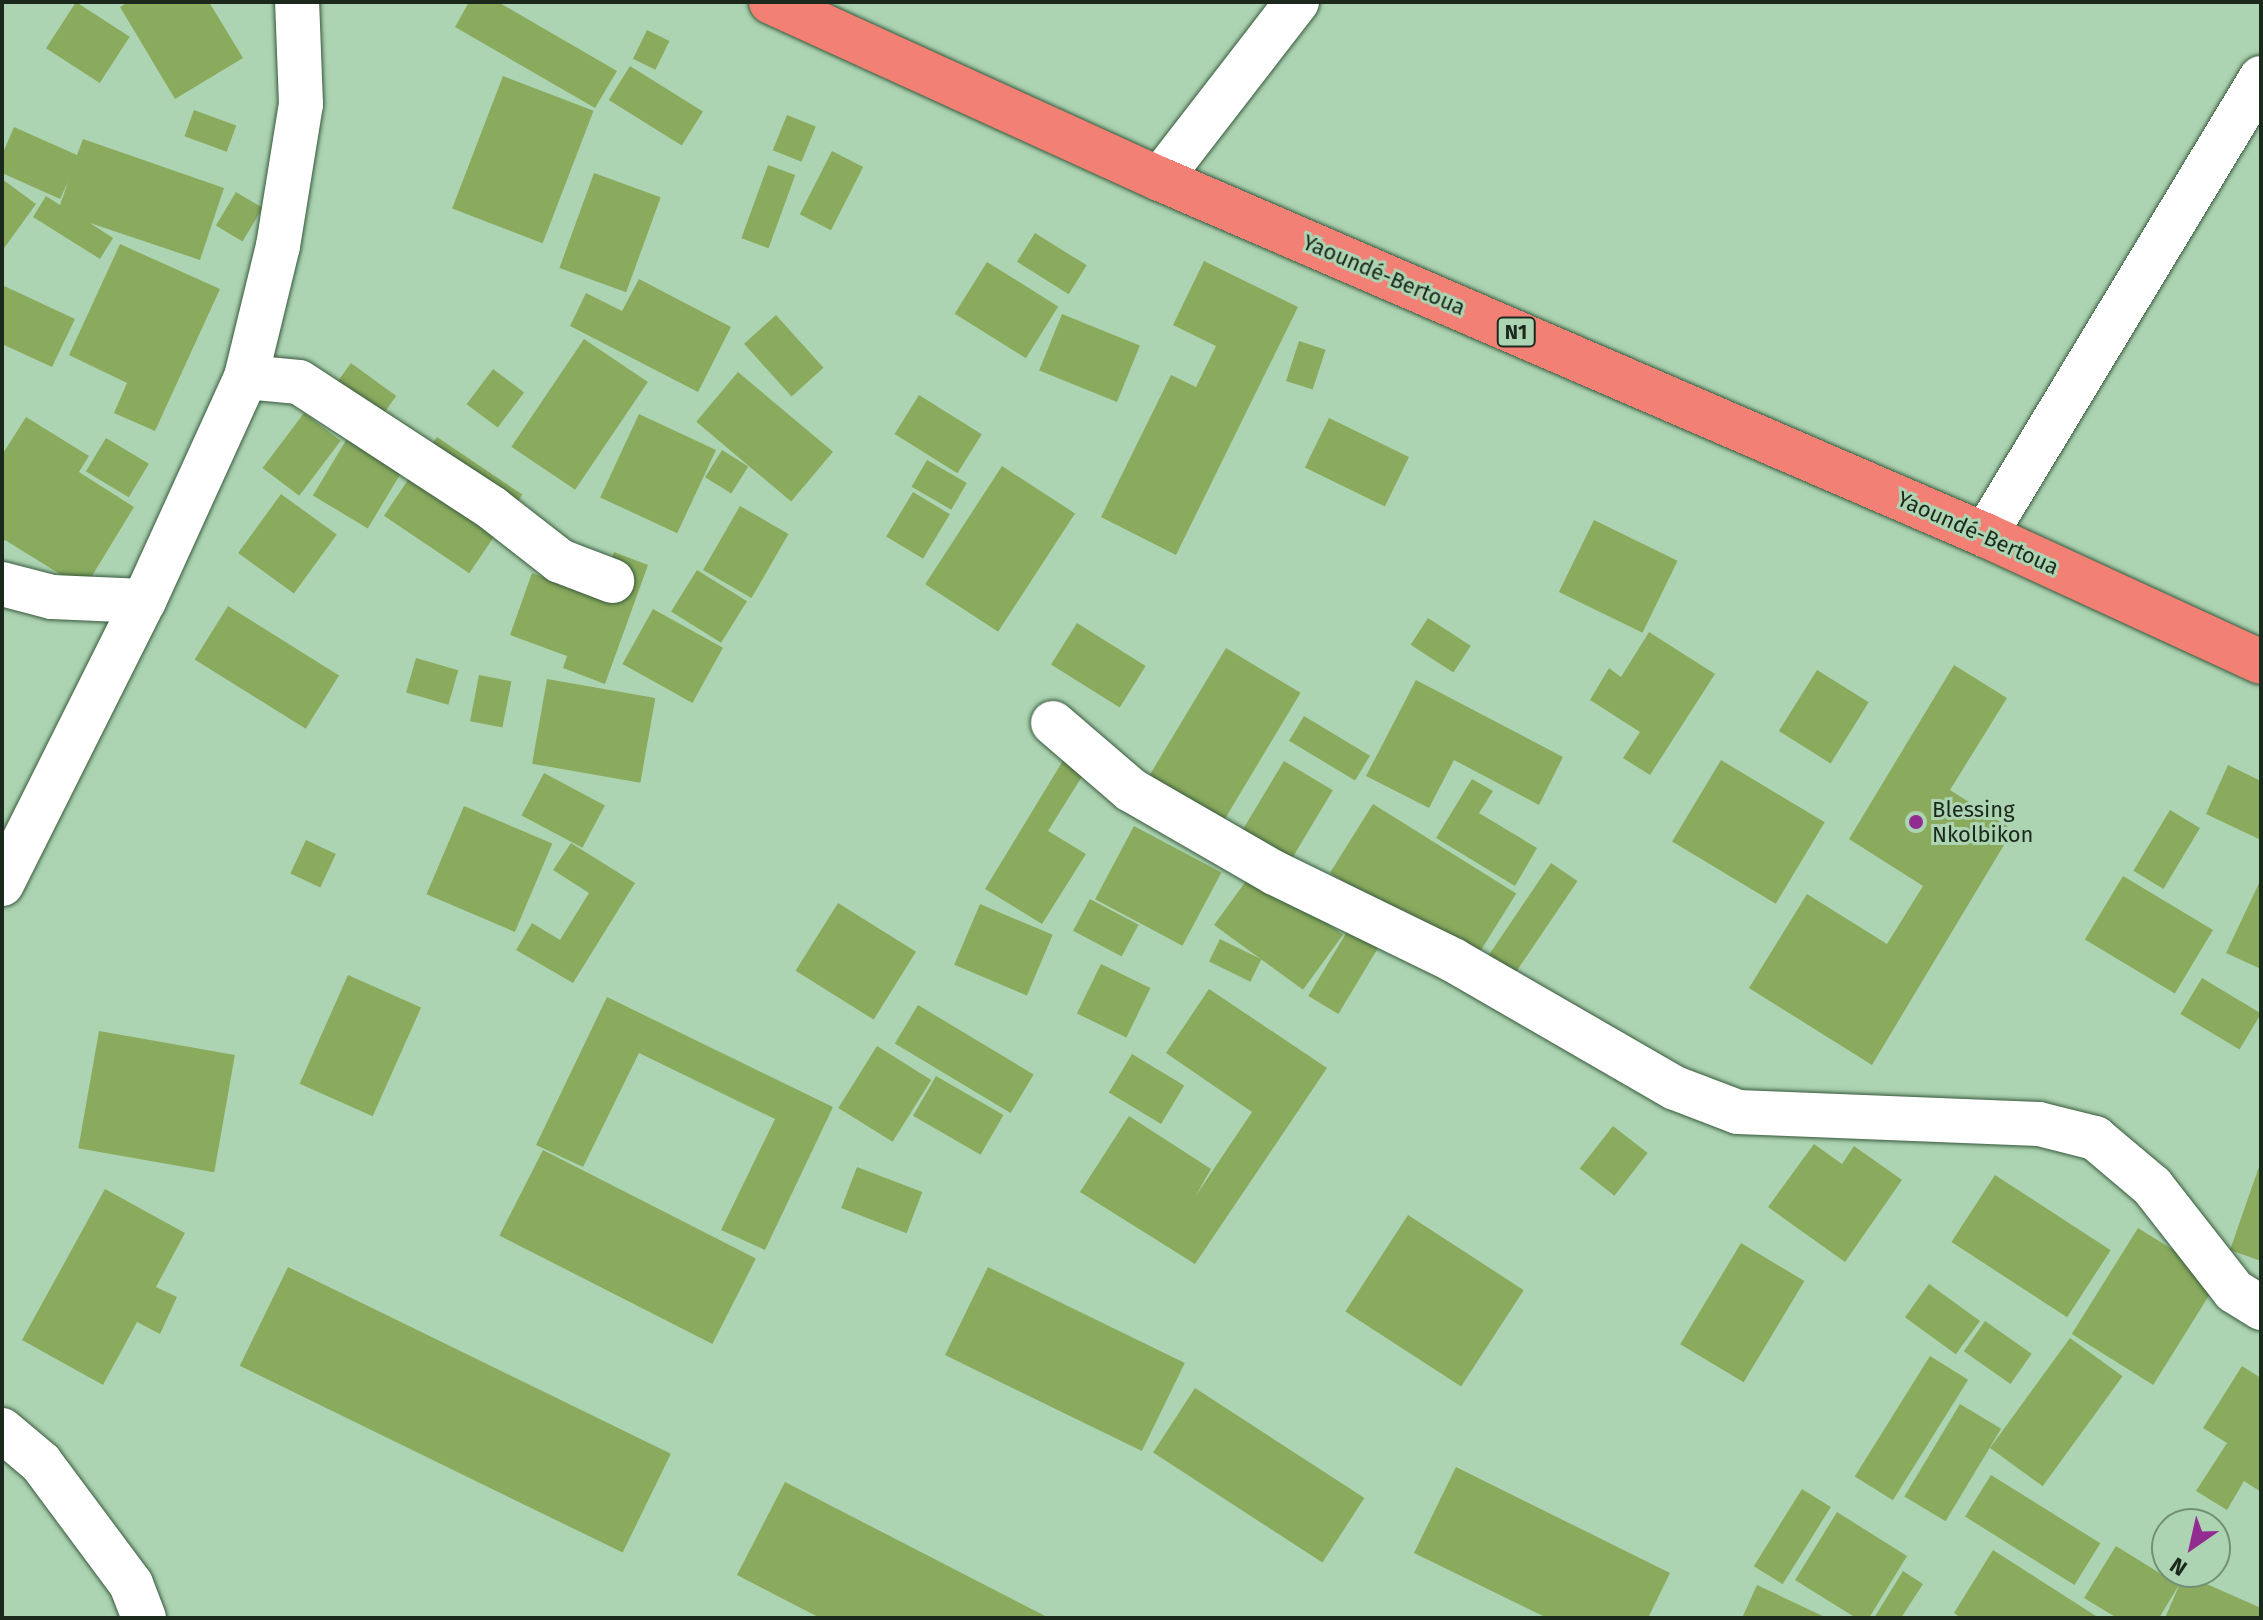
<!DOCTYPE html>
<html>
<head>
<meta charset="utf-8">
<style>
	body { margin:0 }
	#map { position:relative; width:2263px; height:1620px; overflow:hidden; background:#add4b2; font-family:"Fira Sans",sans-serif }
	div>[style] { position:absolute }
	.building>* { inset:0; background:#8aab5e; transform-origin:0 0 }
	.roads { filter:drop-shadow(0 0 2px #37593c) drop-shadow(0 0 2px #37593c) }
	.minor>* { height:44px; margin:-22px; padding:0 22px; transform-origin:22px; border-radius:22px; background:#fff }
	.trunk>* { height:44px; margin:-22px; padding:0 22px; transform-origin:22px; border-radius:22px; background:#f28074 }
	.dots>* { width:22px; height:22px; translate:-50% -50%; box-sizing:border-box; border:4px solid #add4b2; border-radius:50% }
	span { translate:-50% -50%; white-space:nowrap; text-align:center; line-height:1.15; -webkit-text-stroke:6px #add4b2; paint-order:stroke }
	.shield-label span { padding:2px 6px; background:#add4b2; border:2px solid; border-radius:6px; -webkit-text-stroke-width:0 }
	.shield-label { font-size:20px; color:#1a291c; font-weight:700 }
	.street-label { font-size:22px; color:#1a291c }
	.poi-label { font-size:22px; color:#1a291c }
	.left { translate:0 -50%; text-align:left }
	.frame { position:absolute; inset:0; border:4px solid #1a291c; pointer-events:none }
	.north { position:absolute; left:2151px; top:1508px; width:80px; height:80px; box-sizing:border-box; background:#add4b2; border:2px solid #729076; border-radius:50%; rotate:214deg; font-size:22px; font-weight:700; line-height:32px; text-align:center; color:#1a291c }
	.north::after { content:''; display:block; margin:auto; width:28px; height:36px; background:#922c91; clip-path:polygon(50% 0,100% 100%,50% 72%,0 100%) }
</style>
</head>
<body>
<div id="map">
	<div class="building">
		<div style="left:76px;top:2px;width:64px;height:55px;rotate:33deg"></div>
		<div style="clip-path:polygon(128px 2px,209px 2px,243px 58px,175px 99px,120px 7px)"></div>
		<div style="clip-path:polygon(469px 2px,498px 2px,617px 71px,595px 108px,455px 27px)"></div>
		<div style="left:647px;top:30px;width:25px;height:32px;rotate:26deg"></div>
		<div style="left:630px;top:66px;width:86px;height:40px;rotate:32deg"></div>
		<div style="left:503px;top:76px;width:97px;height:142px;rotate:21deg"></div>
		<div style="left:194px;top:110px;width:45px;height:28px;rotate:20deg"></div>
		<div style="left:787px;top:115px;width:31px;height:38px;rotate:22deg"></div>
		<div style="clip-path:polygon(14px 127px,77px 155px,83px 139px,224px 188px,200px 260px,90px 223px,113px 238px,100px 259px,33px 217px,46px 196px,60px 205px,68px 182px,60px 199px,2px 173px,2px 155px)"></div>
		<div style="left:832px;top:151px;width:35px;height:71px;rotate:27deg"></div>
		<div style="left:768px;top:165px;width:29px;height:78px;rotate:20deg"></div>
		<div style="left:594px;top:173px;width:71px;height:101px;rotate:20deg"></div>
		<div style="clip-path:polygon(2px 179px,36px 204px,2px 251px)"></div>
		<div style="left:236px;top:192px;width:31px;height:39px;rotate:31deg"></div>
		<div style="left:1035px;top:233px;width:61px;height:34px;rotate:32deg"></div>
		<div style="clip-path:polygon(120px 244px,220px 289px,155px 431px,114px 413px,127px 383px,69px 355px)"></div>
		<div style="clip-path:polygon(1204px 261px,1298px 307px,1176px 555px,1101px 517px,1171px 375px,1196px 387px,1216px 346px,1173px 325px)"></div>
		<div style="left:987px;top:262px;width:84px;height:61px;rotate:32deg"></div>
		<div style="clip-path:polygon(639px 279px,731px 327px,698px 392px,570px 326px,586px 293px,622px 311px)"></div>
		<div style="clip-path:polygon(2px 285px,75px 319px,52px 367px,2px 344px)"></div>
		<div style="left:1062px;top:314px;width:84px;height:61px;rotate:22deg"></div>
		<div style="left:776px;top:315px;width:71px;height:43px;rotate:48deg"></div>
		<div style="left:584px;top:339px;width:77px;height:130px;rotate:34deg"></div>
		<div style="left:1299px;top:341px;width:28px;height:42px;rotate:18deg"></div>
		<div style="left:351px;top:363px;width:56px;height:32px;rotate:36deg"></div>
		<div style="left:493px;top:369px;width:39px;height:44px;rotate:37deg"></div>
		<div style="left:738px;top:372px;width:124px;height:65px;rotate:40deg"></div>
		<div style="left:919px;top:395px;width:74px;height:46px;rotate:32deg"></div>
		<div style="left:304px;top:413px;width:46px;height:69px;rotate:37deg"></div>
		<div style="left:639px;top:414px;width:85px;height:92px;rotate:25deg"></div>
		<div style="clip-path:polygon(26px 417px,89px 456px,79px 472px,134px 507px,84px 589px,5px 540px,2px 544px,2px 455px)"></div>
		<div style="left:1329px;top:418px;width:89px;height:55px;rotate:26deg"></div>
		<div style="left:351px;top:432px;width:64px;height:74px;rotate:31deg"></div>
		<div style="left:437px;top:437px;width:103px;height:95px;rotate:34deg"></div>
		<div style="left:106px;top:438px;width:50px;height:39px;rotate:31deg"></div>
		<div style="left:722px;top:450px;width:31px;height:32px;rotate:32deg"></div>
		<div style="left:927px;top:460px;width:46px;height:31px;rotate:30deg"></div>
		<div style="left:1002px;top:466px;width:87px;height:141px;rotate:33deg"></div>
		<div style="left:913px;top:492px;width:43px;height:52px;rotate:31deg"></div>
		<div style="left:281px;top:494px;width:69px;height:73px;rotate:36deg"></div>
		<div style="left:740px;top:506px;width:56px;height:74px;rotate:30deg"></div>
		<div style="left:1594px;top:520px;width:93px;height:80px;rotate:26deg"></div>
		<div style="clip-path:polygon(614px 552px,648px 565px,605px 684px,563px 668px,567px 656px,510px 635px,532px 573px,597px 598px)"></div>
		<div style="left:697px;top:570px;width:59px;height:49px;rotate:32deg"></div>
		<div style="left:228px;top:606px;width:131px;height:63px;rotate:32deg"></div>
		<div style="left:653px;top:609px;width:80px;height:63px;rotate:29deg"></div>
		<div style="left:1428px;top:618px;width:51px;height:32px;rotate:33deg"></div>
		<div style="left:1077px;top:623px;width:81px;height:49px;rotate:32deg"></div>
		<div style="clip-path:polygon(1649px 632px,1715px 674px,1650px 775px,1623px 758px,1640px 732px,1590px 700px,1609px 668px,1621px 677px)"></div>
		<div style="left:1226px;top:648px;width:87px;height:153px;rotate:31deg"></div>
		<div style="left:416px;top:658px;width:44px;height:36px;rotate:16deg"></div>
		<div style="clip-path:polygon(1954px 665px,2007px 698px,1950px 790px,2013px 830px,1872px 1065px,1749px 988px,1807px 894px,1887px 944px,1923px 886px,1849px 839px)"></div>
		<div style="left:1817px;top:670px;width:61px;height:72px;rotate:32deg"></div>
		<div style="left:479px;top:675px;width:33px;height:47px;rotate:11deg"></div>
		<div style="left:547px;top:679px;width:110px;height:86px;rotate:10deg"></div>
		<div style="clip-path:polygon(1416px 680px,1563px 757px,1539px 805px,1454px 760px,1429px 808px,1366px 776px)"></div>
		<div style="left:1304px;top:716px;width:77px;height:29px;rotate:31deg"></div>
		<div style="clip-path:polygon(1070px 749px,1091px 762px,1048px 831px,1086px 854px,1042px 924px,985px 889px)"></div>
		<div style="left:1721px;top:760px;width:121px;height:95px;rotate:31deg"></div>
		<div style="left:1284px;top:761px;width:57px;height:89px;rotate:31deg"></div>
		<div style="clip-path:polygon(2228px 765px,2261px 781px,2261px 840px,2206px 814px)"></div>
		<div style="left:544px;top:773px;width:69px;height:48px;rotate:28deg"></div>
		<div style="clip-path:polygon(1472px 779px,1493px 791px,1479px 813px,1537px 848px,1515px 886px,1436px 838px)"></div>
		<div style="left:1373px;top:804px;width:169px;height:81px;rotate:32deg"></div>
		<div style="left:464px;top:806px;width:96px;height:96px;rotate:23deg"></div>
		<div style="left:2170px;top:810px;width:35px;height:71px;rotate:31deg"></div>
		<div style="left:1134px;top:826px;width:99px;height:83px;rotate:28deg"></div>
		<div style="left:306px;top:840px;width:33px;height:37px;rotate:25deg"></div>
		<div style="clip-path:polygon(571px 843px,635px 883px,573px 983px,516px 950px,532px 923px,560px 940px,589px 893px,553px 870px)"></div>
		<div style="left:1551px;top:863px;width:32px;height:115px;rotate:34deg"></div>
		<div style="left:1254px;top:870px;width:110px;height:68px;rotate:36deg"></div>
		<div style="left:2123px;top:876px;width:105px;height:74px;rotate:31deg"></div>
		<div style="clip-path:polygon(2261px 879px,2261px 969px,2226px 953px)"></div>
		<div style="left:1090px;top:899px;width:55px;height:36px;rotate:28deg"></div>
		<div style="left:838px;top:903px;width:92px;height:80px;rotate:32deg"></div>
		<div style="left:980px;top:904px;width:79px;height:66px;rotate:23deg"></div>
		<div style="left:1348px;top:930px;width:35px;height:77px;rotate:31deg"></div>
		<div style="left:1220px;top:939px;width:46px;height:25px;rotate:26deg"></div>
		<div style="left:1101px;top:964px;width:55px;height:55px;rotate:26deg"></div>
		<div style="left:348px;top:975px;width:80px;height:119px;rotate:24deg"></div>
		<div style="left:2202px;top:978px;width:69px;height:42px;rotate:31deg"></div>
		<div style="clip-path:polygon(1209px 989px,1327px 1068px,1195px 1264px,1080px 1192px,1129px 1116px,1211px 1169px,1195px 1197px,1252px 1112px,1166px 1053px)"></div>
		<div style="clip-path:polygon(607px 997px,833px 1107px,765px 1250px,721px 1230px,775px 1119px,639px 1053px,583px 1167px,536px 1145px)"></div>
		<div style="left:918px;top:1005px;width:135px;height:45px;rotate:31deg"></div>
		<div style="left:99px;top:1031px;width:138px;height:119px;rotate:10deg"></div>
		<div style="left:877px;top:1046px;width:64px;height:73px;rotate:32deg"></div>
		<div style="left:1132px;top:1054px;width:61px;height:45px;rotate:31deg"></div>
		<div style="left:936px;top:1076px;width:78px;height:46px;rotate:30deg"></div>
		<div style="left:1613px;top:1126px;width:44px;height:54px;rotate:38deg"></div>
		<div style="clip-path:polygon(1814px 1144px,1842px 1164px,1854px 1146px,1902px 1180px,1845px 1262px,1768px 1207px)"></div>
		<div style="left:543px;top:1150px;width:239px;height:96px;rotate:27deg"></div>
		<div style="clip-path:polygon(2261px 1161px,2261px 1261px,2230px 1250px)"></div>
		<div style="left:857px;top:1167px;width:70px;height:44px;rotate:21deg"></div>
		<div style="left:1995px;top:1175px;width:138px;height:80px;rotate:33deg"></div>
		<div style="clip-path:polygon(105px 1189px,185px 1233px,156px 1287px,177px 1297px,160px 1334px,137px 1322px,103px 1385px,22px 1340px)"></div>
		<div style="left:1408px;top:1215px;width:138px;height:115px;rotate:33deg"></div>
		<div style="left:2138px;top:1228px;width:96px;height:125px;rotate:32deg"></div>
		<div style="left:1741px;top:1243px;width:74px;height:118px;rotate:31deg"></div>
		<div style="left:288px;top:1267px;width:426px;height:110px;rotate:26deg"></div>
		<div style="left:988px;top:1267px;width:219px;height:98px;rotate:26deg"></div>
		<div style="left:1929px;top:1284px;width:63px;height:41px;rotate:36deg"></div>
		<div style="left:1985px;top:1321px;width:57px;height:37px;rotate:35deg"></div>
		<div style="left:2070px;top:1338px;width:65px;height:136px;rotate:36deg"></div>
		<div style="left:1930px;top:1356px;width:45px;height:142px;rotate:32deg"></div>
		<div style="clip-path:polygon(2242px 1366px,2261px 1378px,2261px 1492px,2244px 1481px,2227px 1510px,2196px 1491px,2227px 1443px,2203px 1428px)"></div>
		<div style="left:1195px;top:1388px;width:202px;height:77px;rotate:33deg"></div>
		<div style="left:1960px;top:1404px;width:48px;height:108px;rotate:31deg"></div>
		<div style="clip-path:polygon(1456px 1467px,1670px 1573px,1648px 1618px,1547px 1618px,1414px 1553px)"></div>
		<div style="left:1991px;top:1475px;width:129px;height:49px;rotate:32deg"></div>
		<div style="clip-path:polygon(785px 1482px,1049px 1618px,820px 1618px,737px 1575px)"></div>
		<div style="left:1802px;top:1489px;width:34px;height:91px;rotate:32deg"></div>
		<div style="clip-path:polygon(1837px 1512px,1907px 1556px,1869px 1618px,1856px 1618px,1795px 1580px)"></div>
		<div style="clip-path:polygon(2116px 1546px,2179px 1585px,2159px 1618px,2117px 1618px,2084px 1598px)"></div>
		<div style="clip-path:polygon(1993px 1550px,2099px 1618px,1961px 1618px,1954px 1613px)"></div>
		<div style="clip-path:polygon(1903px 1571px,1923px 1584px,1901px 1618px,1874px 1618px)"></div>
		<div style="clip-path:polygon(2184px 1574px,2261px 1608px,2261px 1618px,2165px 1618px)"></div>
		<div style="clip-path:polygon(1757px 1585px,1827px 1618px,1742px 1618px)"></div>
	</div>
	<div class="roads">
		<div class="minor">
			<div style="left:1160px;top:179px;width:224px;rotate:-52.3deg"></div>
			<div style="left:246px;top:377px;width:53px;rotate:5.4deg"></div>
			<div style="left:299px;top:382px;width:230px;rotate:33.1deg"></div>
			<div style="left:492px;top:508px;width:86px;rotate:37.9deg"></div>
			<div style="left:560px;top:561px;width:56px;rotate:21deg"></div>
			<div style="left:1985px;top:535px;width:534px;rotate:-58.87deg"></div>
			<div style="left:2px;top:584px;width:52px;rotate:14.6deg"></div>
			<div style="left:52px;top:597px;width:92px;rotate:2.5deg"></div>
			<div style="left:1053px;top:723px;width:103px;rotate:40.7deg"></div>
			<div style="left:1131px;top:790px;width:166px;rotate:30deg"></div>
			<div style="left:1275px;top:873px;width:198px;rotate:26deg"></div>
			<div style="left:1453px;top:960px;width:256px;rotate:30deg"></div>
			<div style="left:1675px;top:1088px;width:67px;rotate:20.9deg"></div>
			<div style="left:1738px;top:1112px;width:301px;rotate:2.3deg"></div>
			<div style="left:2039px;top:1124px;width:58px;rotate:14deg"></div>
			<div style="left:2095px;top:1138px;width:75px;rotate:40.1deg"></div>
			<div style="left:2152px;top:1186px;width:133px;rotate:52deg"></div>
			<div style="left:2234px;top:1291px;width:32px;rotate:32deg"></div>
			<div style="left:2px;top:884px;width:317px;rotate:-63.4deg"></div>
			<div style="left:144px;top:601px;width:246px;rotate:-65.5deg"></div>
			<div style="left:246px;top:377px;width:135px;rotate:-76.3deg"></div>
			<div style="left:278px;top:246px;width:144px;rotate:-80.8deg"></div>
			<div style="left:301px;top:104px;width:102px;rotate:-92.2deg"></div>
			<div style="left:2px;top:1430px;width:51px;rotate:40.2deg"></div>
			<div style="left:41px;top:1463px;width:151px;rotate:53.4deg"></div>
			<div style="left:131px;top:1584px;width:36px;rotate:69deg"></div>
		</div>
		<div class="trunk">
			<div style="left:771px;top:2px;width:427px;rotate:24.5deg"></div>
			<div style="left:1160px;top:179px;width:899px;rotate:23.34deg"></div>
			<div style="left:1985px;top:535px;width:304px;rotate:24.7deg"></div>
		</div>
	</div>
	<div class="dots">
		<div style="left:1916px;top:822px;background:#922c91"></div>
	</div>
	<div class="shield-label">
		<span style="left:1516px;top:332px">N1</span>
	</div>
	<div class="street-label">
		<span style="left:1384px;top:275px;rotate:23deg">Yaoundé-Bertoua</span>
		<span style="left:1978px;top:533px;rotate:24deg">Yaoundé-Bertoua</span>
	</div>
	<div class="poi-label">
		<span class="left" style="left:1932px;top:822px">Blessing<br>Nkolbikon</span>
	</div>
	<div class="frame"></div>
	<div class="north">N</div>
</div>
</body>
</html>
